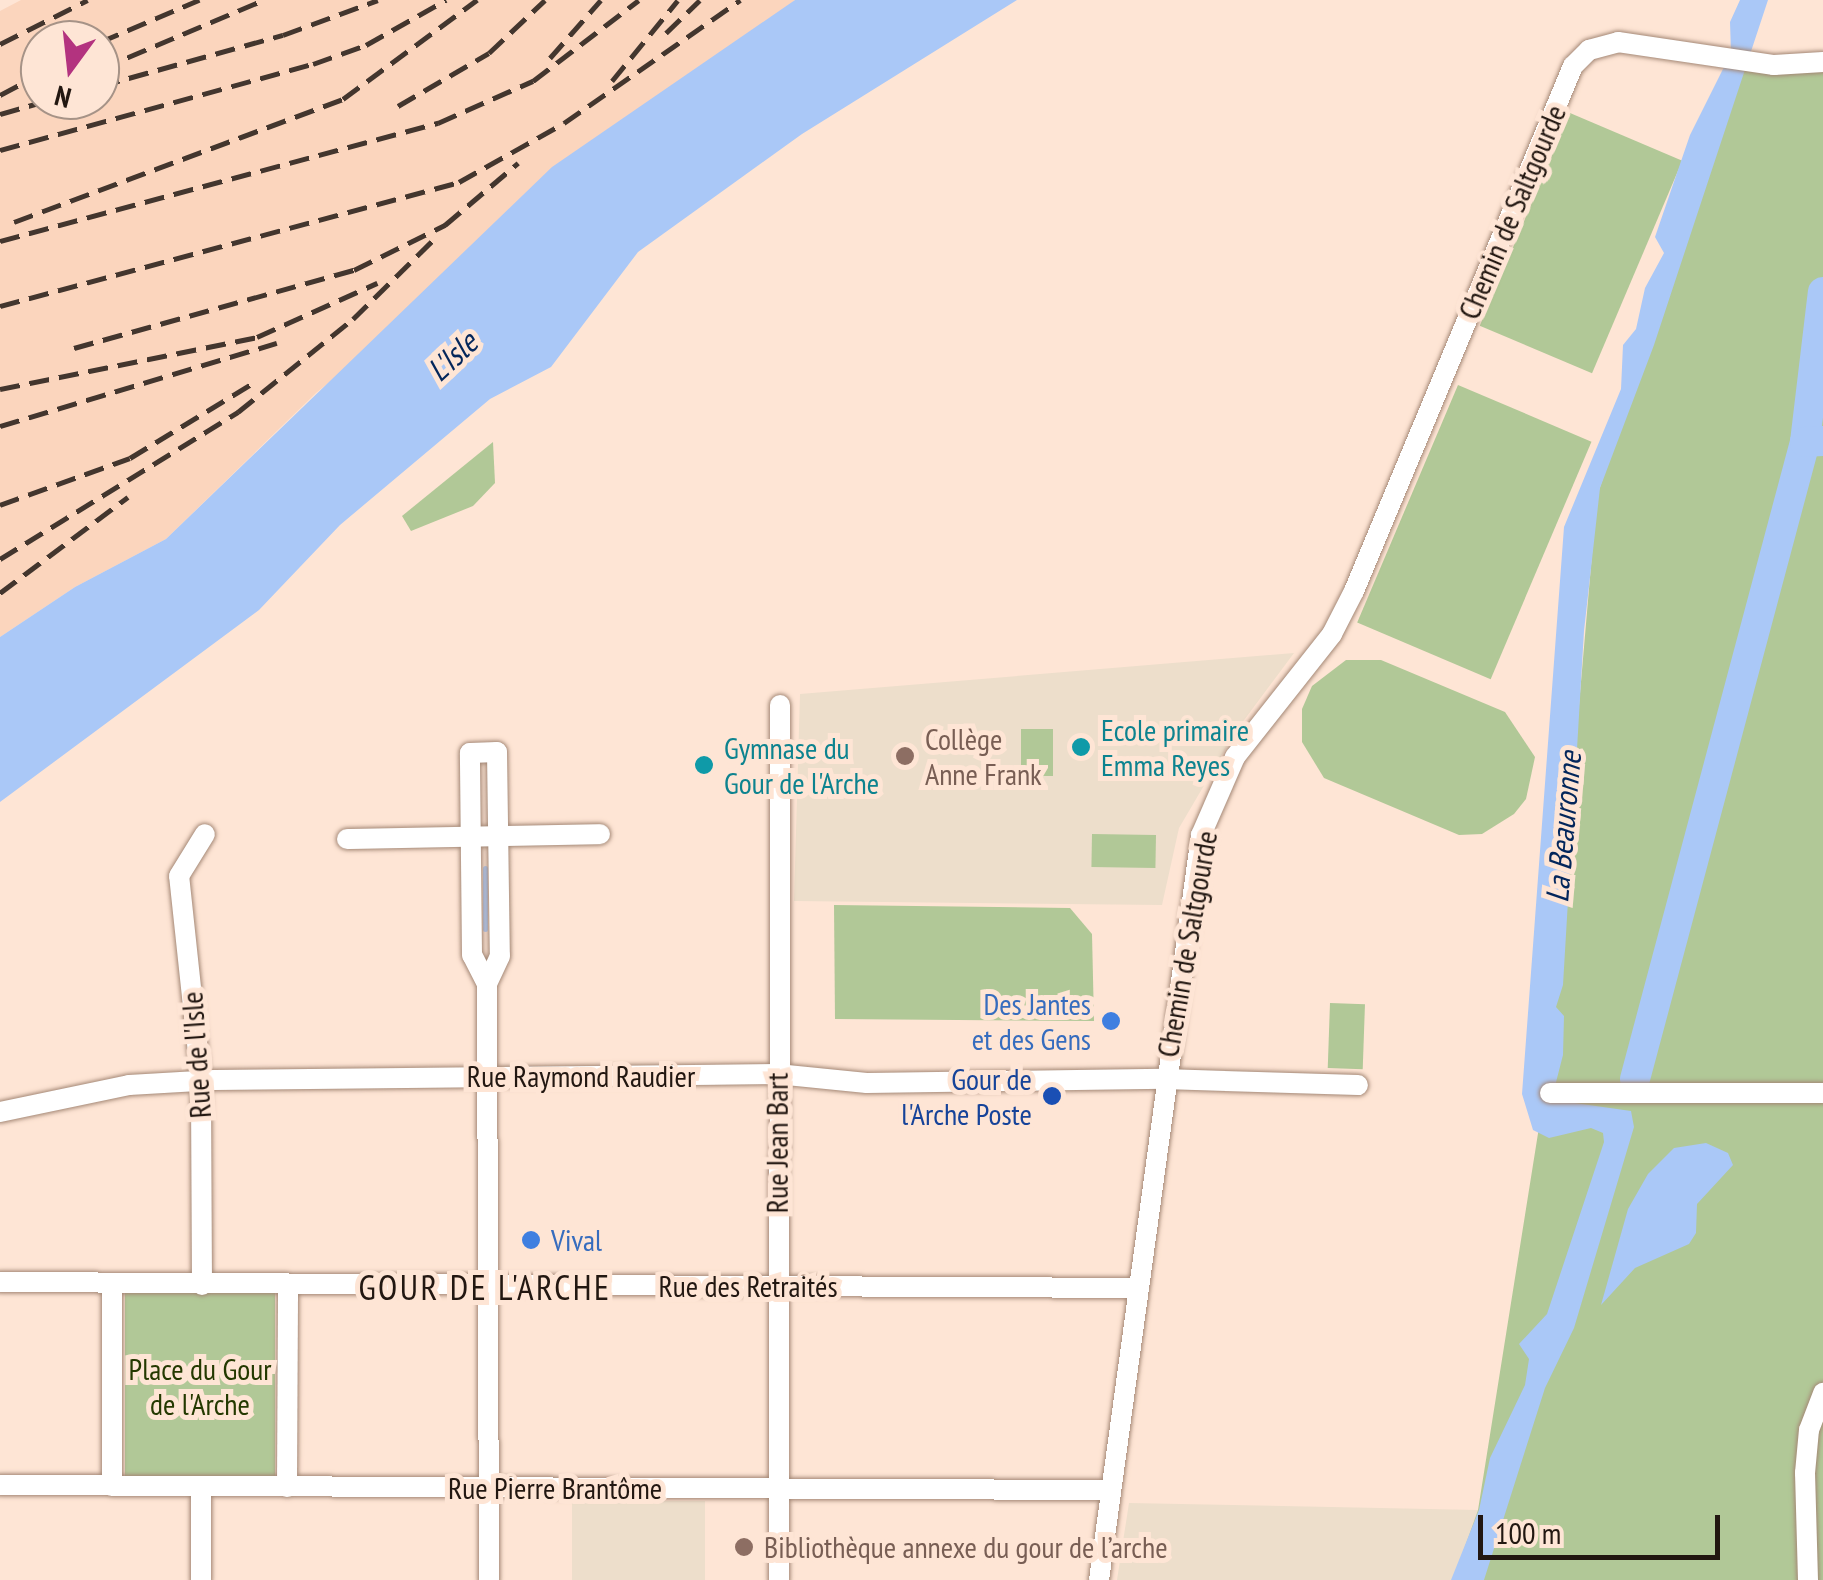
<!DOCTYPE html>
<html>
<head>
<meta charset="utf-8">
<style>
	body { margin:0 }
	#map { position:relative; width:1823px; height:1580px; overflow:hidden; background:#fee5d5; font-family:"PT Sans Narrow",sans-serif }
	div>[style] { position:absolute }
	.built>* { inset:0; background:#fbd5bd }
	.education>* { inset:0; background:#eddecb; transform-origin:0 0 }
	.green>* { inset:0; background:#b1c897; transform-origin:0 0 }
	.water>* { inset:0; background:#aac8f7 }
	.stream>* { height:5px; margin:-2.5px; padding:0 2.5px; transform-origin:2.5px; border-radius:2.5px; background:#aac8f7 }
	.river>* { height:30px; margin:-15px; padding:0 15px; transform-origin:15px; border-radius:15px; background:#aac8f7 }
	.roads { filter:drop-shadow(0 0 2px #a48876) drop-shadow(0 0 2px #a48876) }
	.minor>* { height:20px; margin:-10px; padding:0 10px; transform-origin:10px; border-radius:10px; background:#fff }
	.rail>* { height:5px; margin-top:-2.5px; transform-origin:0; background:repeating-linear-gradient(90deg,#43362e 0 20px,transparent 0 30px) }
	.dots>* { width:28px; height:28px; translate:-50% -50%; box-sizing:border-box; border:5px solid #fee5d5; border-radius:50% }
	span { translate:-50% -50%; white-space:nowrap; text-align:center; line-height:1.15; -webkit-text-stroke:10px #fee5d5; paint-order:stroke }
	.street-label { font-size:30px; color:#221711 }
	.culture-label { font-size:30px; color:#0d838f }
	.left { translate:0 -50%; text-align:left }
	.education-label { font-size:30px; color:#785e54 }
	.shop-label { font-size:30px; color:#366cbe }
	.right { translate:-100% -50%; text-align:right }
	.transit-label { font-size:30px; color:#164399 }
	.park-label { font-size:30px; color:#243900 }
	.water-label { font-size:32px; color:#03265b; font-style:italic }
	.quarter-label { font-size:35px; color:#221711; letter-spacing:2.5px }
	.north { position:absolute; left:20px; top:20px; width:100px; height:100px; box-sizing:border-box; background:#fee5d5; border:2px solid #a69387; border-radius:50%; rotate:195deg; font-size:28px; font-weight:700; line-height:40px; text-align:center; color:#221711 }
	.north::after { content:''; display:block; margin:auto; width:35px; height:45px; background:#b3337f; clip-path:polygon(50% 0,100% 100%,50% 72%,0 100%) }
	.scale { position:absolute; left:1478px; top:1515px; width:242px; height:45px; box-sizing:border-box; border:5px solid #221711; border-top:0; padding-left:12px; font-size:30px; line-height:35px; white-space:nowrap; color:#221711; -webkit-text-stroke:8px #fee5d5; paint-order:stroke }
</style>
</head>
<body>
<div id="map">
	<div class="built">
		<div style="clip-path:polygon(evenodd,21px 0,795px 0,316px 393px,166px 539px,75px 587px,0 637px,0 11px,21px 0,40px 40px,100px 40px,100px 100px,40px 100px,40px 40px)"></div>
	</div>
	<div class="education">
		<div style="clip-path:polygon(1294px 653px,1236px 731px,1179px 828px,1162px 905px,794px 901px,800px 694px)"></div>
		<div style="left:572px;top:1501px;width:133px;height:79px"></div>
		<div style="clip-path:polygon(1129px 1503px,1478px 1510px,1453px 1580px,1117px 1580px)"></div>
	</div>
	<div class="green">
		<div style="clip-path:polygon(1823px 66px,1823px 1580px,1453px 1580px,1478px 1510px,1547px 1077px,1597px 496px,1740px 69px)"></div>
		<div style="left:1570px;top:113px;width:122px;height:231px;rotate:23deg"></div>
		<div style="left:1458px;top:385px;width:145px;height:258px;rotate:23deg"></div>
		<div style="clip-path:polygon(493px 442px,495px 483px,473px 506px,411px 531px,402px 516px)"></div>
		<div style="clip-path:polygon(1346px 660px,1381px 660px,1505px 712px,1535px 757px,1526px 799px,1514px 814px,1482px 834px,1459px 835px,1324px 778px,1302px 742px,1302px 709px,1312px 686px)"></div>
		<div style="left:1053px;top:729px;width:47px;height:32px;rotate:90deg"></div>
		<div style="left:1092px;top:834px;width:64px;height:33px;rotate:1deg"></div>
		<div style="clip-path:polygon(834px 905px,1070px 908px,1092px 934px,1094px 1021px,835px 1019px)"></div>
		<div style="left:1330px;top:1003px;width:35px;height:65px;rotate:2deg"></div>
		<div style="left:125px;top:1293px;width:150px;height:184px"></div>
	</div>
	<div class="water">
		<div style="clip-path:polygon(795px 0,1017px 0,802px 134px,638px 252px,551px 367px,490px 399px,340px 525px,259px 610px,0 802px,0 637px,75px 587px,166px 539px,552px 167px)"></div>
		<div style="clip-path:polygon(1740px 0,1768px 0,1654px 345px,1600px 488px,1584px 631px,1563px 985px,1556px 1007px,1564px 1016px,1563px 1055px,1554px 1090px,1568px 1102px,1631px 1111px,1634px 1127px,1574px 1328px,1545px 1388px,1484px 1580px,1451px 1580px,1479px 1510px,1490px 1458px,1525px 1385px,1529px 1359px,1519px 1344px,1547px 1314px,1604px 1142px,1603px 1133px,1591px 1128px,1549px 1138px,1533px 1130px,1522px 1094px,1564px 527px,1621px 389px,1623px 345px,1636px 329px,1645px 288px,1664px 253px,1655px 237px,1690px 135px,1731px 53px,1730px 22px)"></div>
		<div style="clip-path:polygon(1706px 1143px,1728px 1153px,1733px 1165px,1697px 1204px,1696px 1233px,1689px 1244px,1635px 1268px,1601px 1305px,1628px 1209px,1648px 1174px,1674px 1148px)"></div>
	</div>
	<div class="stream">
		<div style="left:485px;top:868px;width:61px;rotate:90deg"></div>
	</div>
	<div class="river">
		<div style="left:1805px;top:442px;width:151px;rotate:-83.2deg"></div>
		<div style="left:1635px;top:1079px;width:659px;rotate:-75.06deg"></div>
		<div style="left:1805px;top:442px;width:18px;rotate:-3deg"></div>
	</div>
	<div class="roads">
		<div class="minor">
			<div style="left:347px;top:839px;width:253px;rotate:-1.1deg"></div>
			<div style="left:487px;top:984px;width:33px;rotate:-117deg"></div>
			<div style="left:472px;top:955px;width:202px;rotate:-90.6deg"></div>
			<div style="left:470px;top:753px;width:27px;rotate:-2deg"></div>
			<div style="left:497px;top:752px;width:204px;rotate:89.2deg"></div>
			<div style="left:500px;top:956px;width:31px;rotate:115deg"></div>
			<div style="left:487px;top:984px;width:596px;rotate:89.81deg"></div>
			<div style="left:1550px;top:1093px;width:273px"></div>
			<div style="left:0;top:1112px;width:132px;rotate:-11.8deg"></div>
			<div style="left:129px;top:1085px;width:86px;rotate:-3.3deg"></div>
			<div style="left:215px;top:1080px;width:562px;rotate:-0.61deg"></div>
			<div style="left:777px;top:1074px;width:90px;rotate:5.7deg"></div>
			<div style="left:867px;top:1083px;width:297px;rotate:-0.8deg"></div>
			<div style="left:1164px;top:1079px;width:194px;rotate:1.8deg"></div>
			<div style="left:0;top:1282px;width:1136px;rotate:0.3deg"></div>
			<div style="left:112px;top:1283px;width:203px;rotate:90deg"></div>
			<div style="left:202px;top:1285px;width:204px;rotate:-90.3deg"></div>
			<div style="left:201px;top:1081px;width:206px;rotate:-96.1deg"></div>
			<div style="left:179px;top:876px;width:49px;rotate:-58.2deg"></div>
			<div style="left:0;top:1485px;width:1110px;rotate:0.26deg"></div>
			<div style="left:287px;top:1487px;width:202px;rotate:-89.7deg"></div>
			<div style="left:201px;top:1580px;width:93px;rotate:-90deg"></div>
			<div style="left:779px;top:1580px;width:875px;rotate:-89.93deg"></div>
			<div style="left:1099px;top:1580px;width:752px;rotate:-82.2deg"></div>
			<div style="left:1201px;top:835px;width:85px;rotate:-66.4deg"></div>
			<div style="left:1235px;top:757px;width:157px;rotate:-51.7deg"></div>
			<div style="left:1332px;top:634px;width:48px;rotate:-62.9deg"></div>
			<div style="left:1354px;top:591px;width:569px;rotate:-67.36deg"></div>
			<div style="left:1573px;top:66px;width:23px;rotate:-45deg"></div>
			<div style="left:1589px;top:50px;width:30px;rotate:-15deg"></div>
			<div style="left:1618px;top:42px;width:158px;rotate:8.4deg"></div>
			<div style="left:1774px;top:65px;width:49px;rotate:-3.5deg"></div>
			<div style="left:1808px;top:1580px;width:107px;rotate:-91.6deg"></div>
			<div style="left:1805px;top:1473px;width:43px;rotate:-84.7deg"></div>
			<div style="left:1809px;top:1430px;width:40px;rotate:-69deg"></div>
		</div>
	</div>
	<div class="rail">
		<div style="left:666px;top:33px;width:47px;rotate:-44.1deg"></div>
		<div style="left:100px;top:42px;width:108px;rotate:-23deg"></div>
		<div style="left:0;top:44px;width:98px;rotate:-26.6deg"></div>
		<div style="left:550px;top:58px;width:77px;rotate:-48.7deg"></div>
		<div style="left:100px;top:69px;width:177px;rotate:-22.9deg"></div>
		<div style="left:612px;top:81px;width:104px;rotate:-50.8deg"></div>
		<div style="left:100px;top:86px;width:190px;rotate:-15.6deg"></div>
		<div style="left:283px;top:35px;width:101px;rotate:-20.2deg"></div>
		<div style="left:0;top:95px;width:45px;rotate:-27.7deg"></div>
		<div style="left:398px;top:106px;width:105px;rotate:-30.2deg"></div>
		<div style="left:489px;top:53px;width:77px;rotate:-43.4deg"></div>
		<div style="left:0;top:114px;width:51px;rotate:-15.9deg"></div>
		<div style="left:0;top:150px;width:325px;rotate:-15.4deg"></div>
		<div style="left:313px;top:64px;width:56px;rotate:-19.7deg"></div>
		<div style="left:366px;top:45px;width:92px;rotate:-29.4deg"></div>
		<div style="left:14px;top:222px;width:351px;rotate:-20.5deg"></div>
		<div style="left:343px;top:99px;width:167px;rotate:-36.5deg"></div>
		<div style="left:0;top:241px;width:454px;rotate:-15.1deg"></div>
		<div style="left:438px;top:123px;width:104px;rotate:-23.9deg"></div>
		<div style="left:533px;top:81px;width:133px;rotate:-37.4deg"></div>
		<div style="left:0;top:306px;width:475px;rotate:-15.1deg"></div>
		<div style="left:459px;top:182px;width:120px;rotate:-29.3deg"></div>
		<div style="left:564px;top:123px;width:215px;rotate:-34.9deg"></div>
		<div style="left:74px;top:348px;width:291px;rotate:-15.6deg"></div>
		<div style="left:354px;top:270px;width:102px;rotate:-26.3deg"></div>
		<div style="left:445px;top:225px;width:96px;rotate:-40.3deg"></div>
		<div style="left:0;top:389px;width:262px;rotate:-11.4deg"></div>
		<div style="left:257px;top:337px;width:132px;rotate:-24.2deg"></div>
		<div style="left:0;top:426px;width:289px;rotate:-16.7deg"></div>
		<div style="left:0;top:505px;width:138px;rotate:-19.9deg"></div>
		<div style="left:130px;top:458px;width:142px;rotate:-31.4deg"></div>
		<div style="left:0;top:559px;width:280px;rotate:-31.7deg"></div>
		<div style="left:238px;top:412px;width:148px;rotate:-39deg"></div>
		<div style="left:353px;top:319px;width:112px;rotate:-44.6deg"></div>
		<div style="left:0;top:593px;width:160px;rotate:-36.9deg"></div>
	</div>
	<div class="dots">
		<div style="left:1081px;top:747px;background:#0f9aa8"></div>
		<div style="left:905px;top:756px;background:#8d6e63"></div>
		<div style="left:704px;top:765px;background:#0f9aa8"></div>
		<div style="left:1111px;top:1021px;background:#3f7fe0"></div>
		<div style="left:1052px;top:1096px;background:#1a4fb4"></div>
		<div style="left:531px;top:1240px;background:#3f7fe0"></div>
		<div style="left:744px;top:1547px;background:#8d6e63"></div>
	</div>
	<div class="street-label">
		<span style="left:1512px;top:212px;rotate:-67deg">Chemin de Saltgourde</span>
		<span style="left:1187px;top:944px;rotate:-80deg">Chemin de Saltgourde</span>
		<span style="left:196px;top:1055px;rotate:-94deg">Rue de l'Isle</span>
		<span style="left:581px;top:1076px">Rue Raymond Raudier</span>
		<span style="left:777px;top:1143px;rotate:-90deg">Rue Jean Bart</span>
		<span style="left:748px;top:1286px">Rue des Retraités</span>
		<span style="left:555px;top:1488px">Rue Pierre Brantôme</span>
	</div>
	<div class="culture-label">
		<span class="left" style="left:1101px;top:747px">Ecole primaire<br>Emma Reyes</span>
		<span class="left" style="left:724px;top:765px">Gymnase du<br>Gour de l'Arche</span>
	</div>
	<div class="education-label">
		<span class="left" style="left:925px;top:756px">Collège<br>Anne Frank</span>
		<span class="left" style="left:764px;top:1547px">Bibliothèque annexe du gour de l’arche</span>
	</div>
	<div class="shop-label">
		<span class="right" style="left:1091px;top:1021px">Des Jantes<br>et des Gens</span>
		<span class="left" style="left:551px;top:1240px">Vival</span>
	</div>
	<div class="transit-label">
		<span class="right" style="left:1032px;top:1096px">Gour de<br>l'Arche Poste</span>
	</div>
	<div class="park-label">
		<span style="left:200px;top:1386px">Place du Gour<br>de l'Arche</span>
	</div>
	<div class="water-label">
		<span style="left:452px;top:356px;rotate:-43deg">L'Isle</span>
		<span style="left:1563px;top:827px;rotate:-85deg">La Beauronne</span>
	</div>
	<div class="quarter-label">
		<span style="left:485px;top:1287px">GOUR DE L'ARCHE</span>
	</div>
	<div class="north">N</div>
	<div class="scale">100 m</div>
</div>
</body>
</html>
